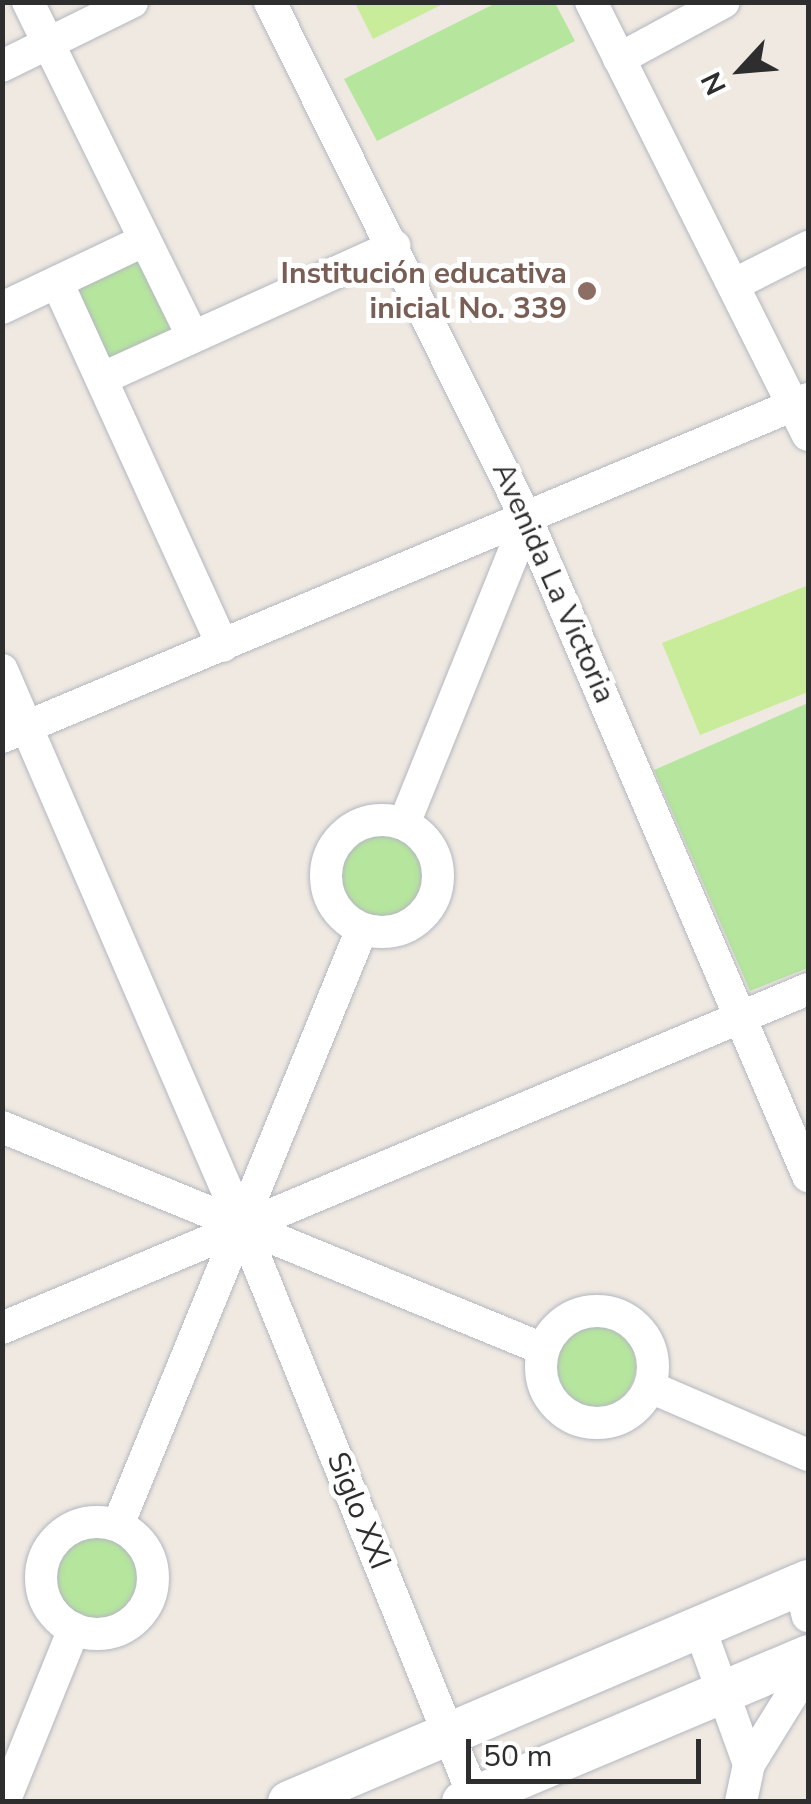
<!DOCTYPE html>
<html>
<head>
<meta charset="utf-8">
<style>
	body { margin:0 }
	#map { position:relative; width:811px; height:1804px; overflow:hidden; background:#efe9e1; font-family:"Nunito Sans",sans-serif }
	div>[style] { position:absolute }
	.green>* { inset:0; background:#b6e59e; transform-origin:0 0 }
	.round { border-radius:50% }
	.pitch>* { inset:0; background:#c9ec9a }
	.roads { filter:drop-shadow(0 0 2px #b4b7c1) drop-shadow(0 0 2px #b4b7c1) }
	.minor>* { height:32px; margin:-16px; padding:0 16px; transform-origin:16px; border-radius:16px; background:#fff }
	.minor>.ring { margin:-16px; padding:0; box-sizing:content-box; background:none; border:32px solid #fff; border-radius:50% }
	.tertiary>* { height:42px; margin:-21px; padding:0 21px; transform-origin:21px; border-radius:21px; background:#fff }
	.dots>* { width:28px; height:28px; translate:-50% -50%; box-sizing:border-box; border:5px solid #fff; border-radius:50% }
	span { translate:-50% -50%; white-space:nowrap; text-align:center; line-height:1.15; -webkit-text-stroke:10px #fff; paint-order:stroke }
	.education-label { font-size:30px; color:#785e54; font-weight:700 }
	.right { translate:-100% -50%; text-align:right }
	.street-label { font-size:30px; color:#2e2e2e }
	.frame { position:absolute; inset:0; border:5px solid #2e2e2e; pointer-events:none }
	.north { position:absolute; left:691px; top:20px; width:100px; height:100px; -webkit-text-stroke:8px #fff; paint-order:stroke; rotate:244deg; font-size:28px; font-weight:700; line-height:40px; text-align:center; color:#2e2e2e }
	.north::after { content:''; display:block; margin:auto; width:35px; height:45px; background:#2e2e2e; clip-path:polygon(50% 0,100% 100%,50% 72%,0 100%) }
	.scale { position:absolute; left:466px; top:1739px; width:235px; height:45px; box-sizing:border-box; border:5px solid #2e2e2e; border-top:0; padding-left:12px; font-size:30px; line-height:35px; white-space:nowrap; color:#2e2e2e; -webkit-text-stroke:8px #fff; paint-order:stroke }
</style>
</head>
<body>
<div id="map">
	<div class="green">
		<div style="clip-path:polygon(496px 3px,555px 3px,575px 41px,377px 141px,344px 79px)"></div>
		<div style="left:142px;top:249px;width:88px;height:84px;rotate:64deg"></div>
		<div style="clip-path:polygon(808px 703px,808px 968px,750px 991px,654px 770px)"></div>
		<div class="round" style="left:339px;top:834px;width:84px;height:84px"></div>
		<div class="round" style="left:552px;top:1324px;width:84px;height:84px"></div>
		<div class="round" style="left:56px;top:1537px;width:84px;height:84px"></div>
	</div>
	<div class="pitch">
		<div style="clip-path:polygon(355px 3px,445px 3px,373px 39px)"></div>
		<div style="clip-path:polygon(806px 586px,808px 692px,700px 735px,662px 643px)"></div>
	</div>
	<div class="roads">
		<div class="minor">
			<div style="left:28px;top:2px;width:373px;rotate:63.8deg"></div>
			<div style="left:270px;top:2px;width:578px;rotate:63.61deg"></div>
			<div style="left:527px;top:520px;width:714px;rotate:66.81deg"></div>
			<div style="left:591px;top:2px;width:484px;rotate:63.4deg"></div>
			<div style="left:619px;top:59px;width:119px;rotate:-28.5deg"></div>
			<div style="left:2px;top:66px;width:145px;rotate:-26.2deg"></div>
			<div style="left:57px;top:282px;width:400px;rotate:65.5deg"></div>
			<div style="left:735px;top:284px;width:82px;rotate:-26.9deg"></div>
			<div style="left:2px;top:308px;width:158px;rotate:-25.4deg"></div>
			<div style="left:103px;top:378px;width:320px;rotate:-24.4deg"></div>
			<div style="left:2px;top:670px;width:605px;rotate:66.61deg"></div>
			<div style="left:242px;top:1225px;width:617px;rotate:67.92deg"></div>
			<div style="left:2px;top:737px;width:874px;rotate:-22.75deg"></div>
			<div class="ring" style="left:326px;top:820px;width:80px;height:80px"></div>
			<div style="left:404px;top:824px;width:328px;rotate:-68deg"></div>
			<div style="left:2px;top:1127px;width:585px;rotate:22.31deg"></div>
			<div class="ring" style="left:541px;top:1311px;width:80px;height:80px"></div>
			<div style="left:2px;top:1328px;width:874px;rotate:-22.81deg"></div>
			<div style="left:650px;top:1387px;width:172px;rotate:23.3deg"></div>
			<div class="ring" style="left:41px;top:1522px;width:80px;height:80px"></div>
			<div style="left:118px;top:1525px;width:644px;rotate:-67.74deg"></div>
			<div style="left:800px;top:1585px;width:32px;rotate:76deg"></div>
			<div style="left:700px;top:1629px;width:144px;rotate:70.1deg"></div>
			<div style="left:749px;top:1764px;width:39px;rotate:102deg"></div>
			<div style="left:749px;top:1764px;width:112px;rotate:-58.2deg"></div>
			<div style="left:4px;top:1802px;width:187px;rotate:-68deg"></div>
		</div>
		<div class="tertiary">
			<div style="left:289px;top:1802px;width:564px;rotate:-23.07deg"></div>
			<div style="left:463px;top:1802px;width:375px;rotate:-22.9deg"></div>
		</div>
	</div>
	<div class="dots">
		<div style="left:587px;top:291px;background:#8d6e63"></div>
	</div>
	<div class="education-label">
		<span class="right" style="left:567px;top:291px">Institución educativa<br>inicial No. 339</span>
	</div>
	<div class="street-label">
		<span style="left:553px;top:583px;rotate:66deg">Avenida La Victoria</span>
		<span style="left:358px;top:1511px;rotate:68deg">Siglo XXI</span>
	</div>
	<div class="frame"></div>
	<div class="north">N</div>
	<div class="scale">50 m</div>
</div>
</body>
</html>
